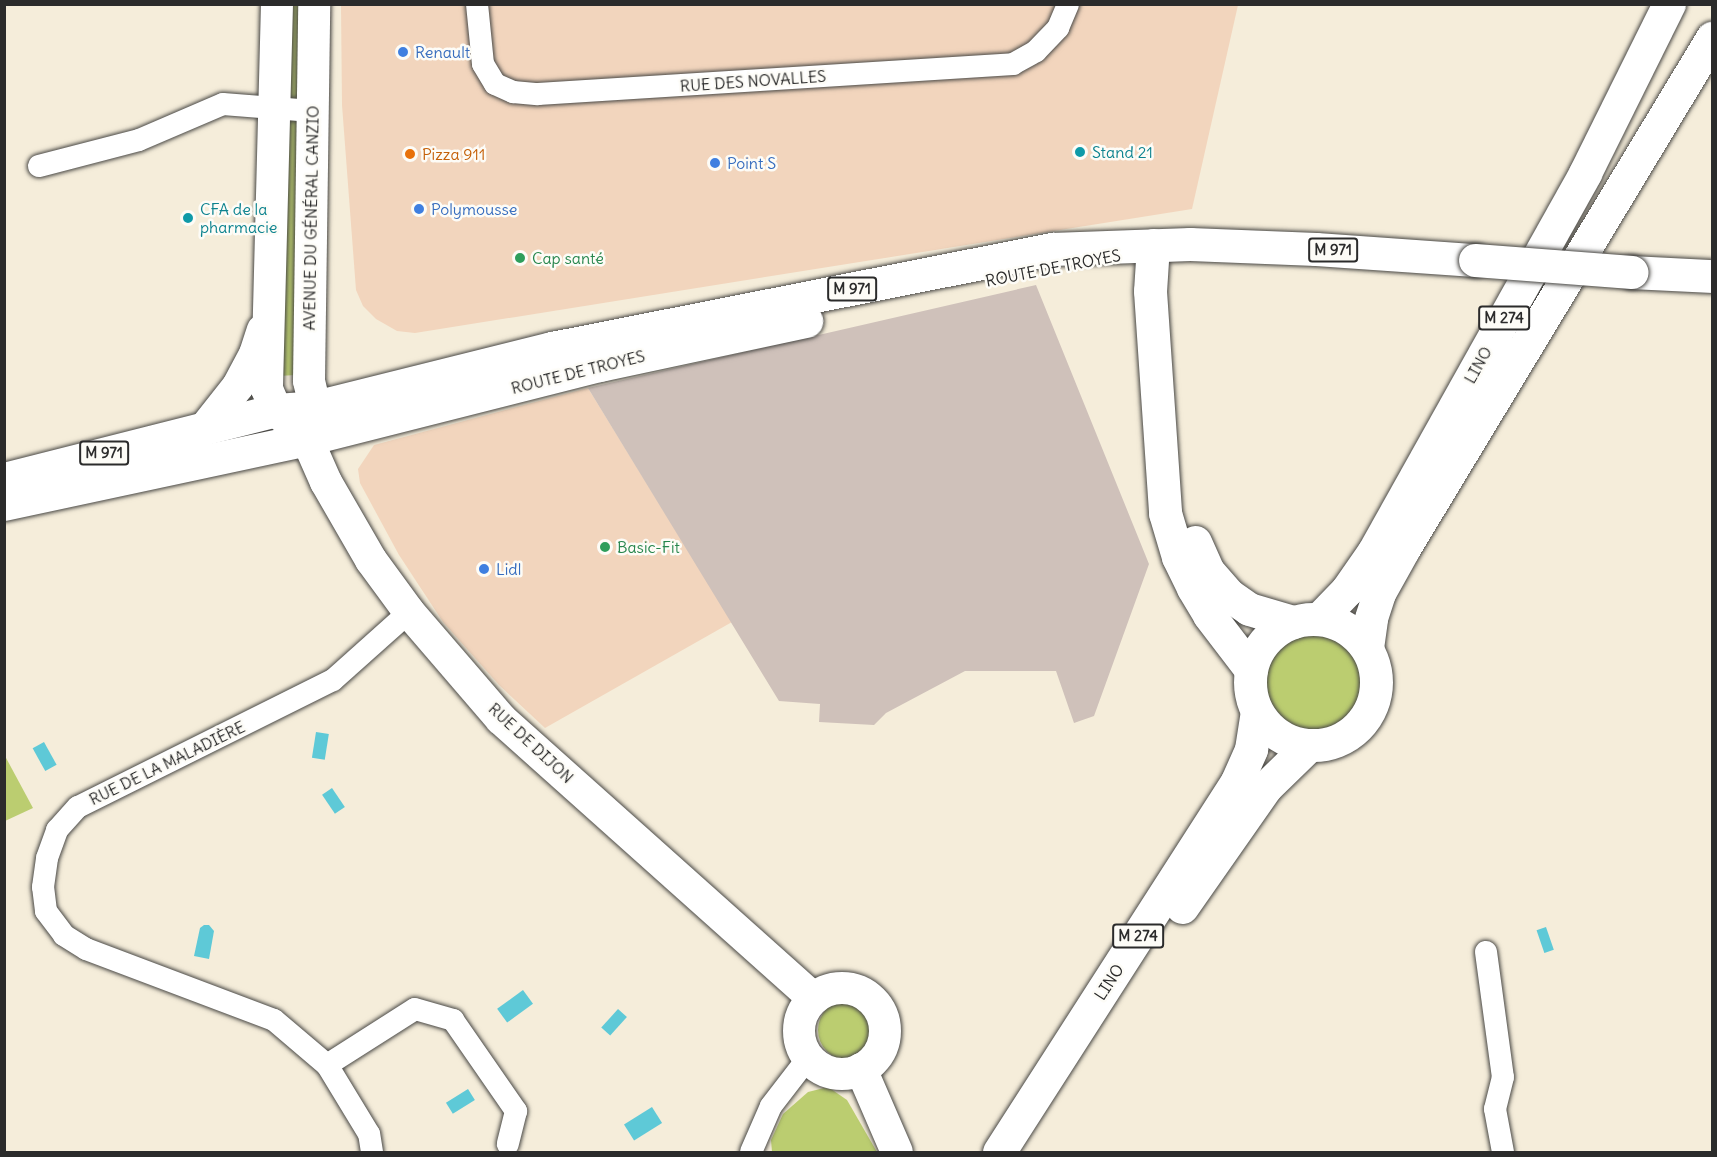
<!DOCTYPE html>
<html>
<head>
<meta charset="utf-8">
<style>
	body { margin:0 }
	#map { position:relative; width:1717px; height:1157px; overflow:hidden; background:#f5edda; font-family:Delius,sans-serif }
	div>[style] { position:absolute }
	.built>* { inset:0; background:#f2d5bd }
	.industrial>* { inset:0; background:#cfc1ba }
	.green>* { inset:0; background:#bbcd70; transform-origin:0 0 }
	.round { border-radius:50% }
	.water>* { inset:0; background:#5ec9d7; transform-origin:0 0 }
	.roads { filter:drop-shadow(0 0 2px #494845) drop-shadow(0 0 2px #494845) }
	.street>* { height:22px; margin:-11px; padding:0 11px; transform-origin:11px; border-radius:11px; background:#fff }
	.secondary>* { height:32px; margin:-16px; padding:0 16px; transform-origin:16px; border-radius:16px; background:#fff }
	.secondary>.ring { margin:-16px; padding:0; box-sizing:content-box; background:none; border:32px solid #fff; border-radius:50% }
	.primary>* { height:33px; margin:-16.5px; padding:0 16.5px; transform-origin:16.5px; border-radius:16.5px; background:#fff }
	.highway>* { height:33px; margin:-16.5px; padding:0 16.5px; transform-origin:16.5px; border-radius:16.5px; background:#fff }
	.highway>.ring { margin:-16.5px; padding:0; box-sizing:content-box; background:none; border:33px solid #fff; border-radius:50% }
	.bridges { filter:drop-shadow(0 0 2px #494845) drop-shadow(0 0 2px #494845) }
	.primary-bridge>* { height:33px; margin:-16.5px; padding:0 16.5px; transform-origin:16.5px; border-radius:16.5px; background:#fff }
	.dots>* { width:16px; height:16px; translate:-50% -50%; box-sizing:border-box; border:3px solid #fdfcf7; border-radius:50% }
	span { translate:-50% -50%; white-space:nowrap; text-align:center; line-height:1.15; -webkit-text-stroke:5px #fdfcf7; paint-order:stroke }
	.shield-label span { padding:2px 4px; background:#fdfcf7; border:2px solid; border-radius:4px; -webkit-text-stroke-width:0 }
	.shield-label { font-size:15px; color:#2b2b2b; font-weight:700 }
	.shop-label { font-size:16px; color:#366cbe }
	.left { translate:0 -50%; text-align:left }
	.street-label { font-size:16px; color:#2b2b2b }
	.culture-label { font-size:16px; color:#0d838f }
	.food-label { font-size:16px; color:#c56008 }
	.leisure-label { font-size:16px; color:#27864d }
	.frame { position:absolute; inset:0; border:6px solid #2b2b2b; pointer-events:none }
</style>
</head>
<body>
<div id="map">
	<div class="built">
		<div style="clip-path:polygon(341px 5px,1238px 5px,1192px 209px,415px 333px,397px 331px,376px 319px,363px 306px,356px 290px,342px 105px)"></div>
		<div style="clip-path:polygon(588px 388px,732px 622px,545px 728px,499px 685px,443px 622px,399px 555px,360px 483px,358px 469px,374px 445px)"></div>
	</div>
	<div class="industrial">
		<div style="clip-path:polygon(1036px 285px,1149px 564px,1094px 716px,1074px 723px,1056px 671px,965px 671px,886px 713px,874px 725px,819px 722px,820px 704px,779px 701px,588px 388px)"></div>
	</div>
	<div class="green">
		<div style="left:288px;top:5px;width:13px;height:98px"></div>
		<div style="clip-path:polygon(287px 115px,300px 115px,296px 375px,278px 376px)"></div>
		<div class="round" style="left:1265px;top:632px;width:100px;height:100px"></div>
		<div style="clip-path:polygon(5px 756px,33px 808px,5px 821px,4px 821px)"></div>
		<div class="round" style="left:818px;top:1000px;width:60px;height:60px"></div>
		<div style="clip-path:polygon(824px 1088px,831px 1089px,847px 1100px,877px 1152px,772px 1152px,771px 1140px,783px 1114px,808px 1092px)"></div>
	</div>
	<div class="water">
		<div style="left:316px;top:732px;width:13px;height:26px;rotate:9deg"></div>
		<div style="left:44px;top:742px;width:26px;height:13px;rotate:61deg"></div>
		<div style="left:332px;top:788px;width:23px;height:12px;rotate:56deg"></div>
		<div style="clip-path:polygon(204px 925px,209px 925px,214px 931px,209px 959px,194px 956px,200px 928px)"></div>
		<div style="left:1546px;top:927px;width:24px;height:10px;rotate:71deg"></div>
		<div style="left:523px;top:990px;width:17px;height:32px;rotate:54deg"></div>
		<div style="left:618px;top:1009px;width:12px;height:25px;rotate:42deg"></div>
		<div style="left:468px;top:1089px;width:13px;height:26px;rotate:58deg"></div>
		<div style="left:652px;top:1107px;width:19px;height:33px;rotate:58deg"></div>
	</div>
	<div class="roads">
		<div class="street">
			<div style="left:477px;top:4px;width:60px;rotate:84.3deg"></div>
			<div style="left:483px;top:64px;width:23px;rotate:59deg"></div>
			<div style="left:495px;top:84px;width:20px;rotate:24deg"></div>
			<div style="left:513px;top:92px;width:25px;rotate:5deg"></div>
			<div style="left:538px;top:94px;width:476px;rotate:-3.6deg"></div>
			<div style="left:1013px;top:64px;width:26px;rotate:-29deg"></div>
			<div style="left:1036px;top:51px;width:32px;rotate:-46deg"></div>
			<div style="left:1058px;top:28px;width:26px;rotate:-67deg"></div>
			<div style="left:39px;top:166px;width:103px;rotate:-14.6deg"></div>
			<div style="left:139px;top:140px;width:91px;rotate:-23.2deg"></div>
			<div style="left:223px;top:104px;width:89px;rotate:4.5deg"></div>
			<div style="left:1486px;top:952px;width:126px;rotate:82.3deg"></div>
			<div style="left:1503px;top:1077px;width:33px;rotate:104deg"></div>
			<div style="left:1495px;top:1109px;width:44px;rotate:79.5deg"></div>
			<div style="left:327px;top:1065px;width:104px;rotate:-32.5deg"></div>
			<div style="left:415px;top:1009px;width:40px;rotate:16deg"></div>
			<div style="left:453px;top:1020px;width:111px;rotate:55.3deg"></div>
			<div style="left:516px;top:1111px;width:34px;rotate:104deg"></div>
			<div style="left:372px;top:1152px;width:18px;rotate:-99deg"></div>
			<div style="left:369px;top:1134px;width:81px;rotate:-121.3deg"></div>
			<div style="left:327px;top:1065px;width:70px;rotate:-139.7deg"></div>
			<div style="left:274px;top:1020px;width:201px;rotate:-159.3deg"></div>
			<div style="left:86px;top:949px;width:26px;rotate:-148deg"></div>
			<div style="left:64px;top:935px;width:30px;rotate:-127deg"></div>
			<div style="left:46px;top:911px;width:24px;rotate:-97deg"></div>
			<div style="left:43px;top:887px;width:29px;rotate:-82deg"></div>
			<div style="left:47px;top:858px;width:30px;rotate:-70deg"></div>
			<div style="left:57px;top:830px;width:31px;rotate:-48deg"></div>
			<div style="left:78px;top:807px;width:285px;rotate:-26.5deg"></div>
			<div style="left:333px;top:680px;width:102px;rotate:-41.8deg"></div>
			<div style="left:751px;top:1152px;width:50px;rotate:-66.5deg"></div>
			<div style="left:771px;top:1106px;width:61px;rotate:-52.4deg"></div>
		</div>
		<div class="secondary">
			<div style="left:277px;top:4px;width:385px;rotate:91.5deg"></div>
			<div style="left:267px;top:389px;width:23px;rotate:67deg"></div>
			<div style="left:276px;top:410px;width:42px;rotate:43.1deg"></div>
			<div style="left:307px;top:439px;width:47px;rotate:66.2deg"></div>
			<div style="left:326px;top:482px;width:90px;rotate:60deg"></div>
			<div style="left:371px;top:560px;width:64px;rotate:53.8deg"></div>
			<div style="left:409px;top:612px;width:141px;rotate:49.3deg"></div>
			<div style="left:501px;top:719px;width:419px;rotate:41.8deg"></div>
			<div style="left:205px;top:428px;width:53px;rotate:-51.8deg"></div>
			<div style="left:238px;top:386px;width:36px;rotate:-62deg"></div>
			<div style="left:255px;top:354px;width:25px;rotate:-72deg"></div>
			<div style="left:309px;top:431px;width:25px;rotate:-76deg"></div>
			<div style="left:315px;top:407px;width:27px;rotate:-103deg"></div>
			<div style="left:309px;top:381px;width:377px;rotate:-89.2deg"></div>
			<div class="ring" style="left:799px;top:988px;width:54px;height:54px"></div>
			<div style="left:861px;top:1069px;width:90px;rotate:66.6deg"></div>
		</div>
		<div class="primary">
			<div style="left:1632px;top:272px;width:80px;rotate:2.9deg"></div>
			<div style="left:4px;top:479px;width:281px;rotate:-14.2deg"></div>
			<div style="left:276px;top:410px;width:39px;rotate:-4deg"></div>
			<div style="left:315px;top:407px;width:244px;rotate:-14deg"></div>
			<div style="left:552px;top:348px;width:510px;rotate:-11.2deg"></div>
			<div style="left:1052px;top:249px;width:138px;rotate:-2.1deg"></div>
			<div style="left:1190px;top:244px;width:126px;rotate:2.3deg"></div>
			<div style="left:1316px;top:249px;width:159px;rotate:4deg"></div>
			<div style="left:4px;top:504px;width:310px;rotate:-12.1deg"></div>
			<div style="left:307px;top:439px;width:302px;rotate:-14.2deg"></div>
			<div style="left:600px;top:365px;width:211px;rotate:-12.1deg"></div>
		</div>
		<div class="highway">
			<div style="left:1153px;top:245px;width:46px;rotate:93.7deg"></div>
			<div style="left:1150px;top:291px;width:223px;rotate:86.1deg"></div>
			<div style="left:1165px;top:513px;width:46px;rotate:73.5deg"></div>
			<div style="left:1178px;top:557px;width:34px;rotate:64deg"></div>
			<div style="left:1193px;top:588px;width:31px;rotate:59deg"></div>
			<div style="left:1209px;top:615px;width:69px;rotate:52.6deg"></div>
			<div style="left:1195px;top:542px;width:32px;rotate:66deg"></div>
			<div style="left:1208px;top:571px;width:32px;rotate:49deg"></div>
			<div style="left:1229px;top:595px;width:24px;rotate:35deg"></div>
			<div style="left:1249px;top:609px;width:46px;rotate:16.5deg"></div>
			<div class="ring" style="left:1250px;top:619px;width:93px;height:93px"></div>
			<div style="left:1319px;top:619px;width:40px;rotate:-46deg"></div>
			<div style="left:1347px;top:590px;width:47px;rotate:-55.3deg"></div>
			<div style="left:1374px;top:551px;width:433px;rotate:-60.8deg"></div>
			<div style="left:1585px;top:173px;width:189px;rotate:-63.6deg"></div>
			<div style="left:1367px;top:648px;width:30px;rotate:-82deg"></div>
			<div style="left:1371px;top:618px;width:26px;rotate:-72deg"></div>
			<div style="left:1379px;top:593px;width:51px;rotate:-60.9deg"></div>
			<div style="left:1404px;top:548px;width:596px;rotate:-58.87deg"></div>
			<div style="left:1182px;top:907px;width:146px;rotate:-55deg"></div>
			<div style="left:1266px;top:787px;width:60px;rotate:-44.3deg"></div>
			<div style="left:999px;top:1152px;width:441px;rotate:-57.3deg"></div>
			<div style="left:1237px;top:781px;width:35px;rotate:-66deg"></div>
			<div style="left:1251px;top:749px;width:37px;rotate:-81deg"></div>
		</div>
	</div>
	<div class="bridges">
		<div class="primary-bridge">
			<div style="left:1475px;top:260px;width:157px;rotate:4.4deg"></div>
		</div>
	</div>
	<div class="dots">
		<div style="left:403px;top:52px;background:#3f7fe0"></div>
		<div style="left:1080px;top:152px;background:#0f9aa8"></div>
		<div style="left:410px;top:154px;background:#e8710a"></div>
		<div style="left:715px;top:163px;background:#3f7fe0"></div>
		<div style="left:419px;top:209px;background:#3f7fe0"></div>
		<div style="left:188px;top:218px;background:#0f9aa8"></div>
		<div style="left:520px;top:258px;background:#2e9e5b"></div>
		<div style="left:605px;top:547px;background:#2e9e5b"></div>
		<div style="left:484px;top:569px;background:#3f7fe0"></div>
	</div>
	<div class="shield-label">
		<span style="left:1333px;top:250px">M 971</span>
		<span style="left:852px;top:289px">M 971</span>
		<span style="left:1504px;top:318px">M 274</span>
		<span style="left:104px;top:453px">M 971</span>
		<span style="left:1138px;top:936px">M 274</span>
	</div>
	<div class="shop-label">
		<span class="left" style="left:415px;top:52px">Renault</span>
		<span class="left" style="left:727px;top:163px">Point S</span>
		<span class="left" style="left:431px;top:209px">Polymousse</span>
		<span class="left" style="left:496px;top:569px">Lidl</span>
	</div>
	<div class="street-label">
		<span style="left:753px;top:81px;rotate:-4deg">RUE DES NOVALLES</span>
		<span style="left:311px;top:218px;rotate:-89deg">AVENUE DU GÉNÉRAL CANZIO</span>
		<span style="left:1053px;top:268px;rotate:-11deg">ROUTE DE TROYES</span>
		<span style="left:1478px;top:365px;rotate:-61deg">LINO</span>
		<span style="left:578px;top:372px;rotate:-14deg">ROUTE DE TROYES</span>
		<span style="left:531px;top:743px;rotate:43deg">RUE DE DIJON</span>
		<span style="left:167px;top:763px;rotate:-26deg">RUE DE LA MALADIÈRE</span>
		<span style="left:1109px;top:982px;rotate:-57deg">LINO</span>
	</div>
	<div class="culture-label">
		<span class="left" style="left:1092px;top:152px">Stand 21</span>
		<span class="left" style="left:200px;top:218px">CFA de la<br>pharmacie</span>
	</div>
	<div class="food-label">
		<span class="left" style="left:422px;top:154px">Pizza 911</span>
	</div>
	<div class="leisure-label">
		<span class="left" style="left:532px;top:258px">Cap santé</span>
		<span class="left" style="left:617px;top:547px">Basic-Fit</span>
	</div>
	<div class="frame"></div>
</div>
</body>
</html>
